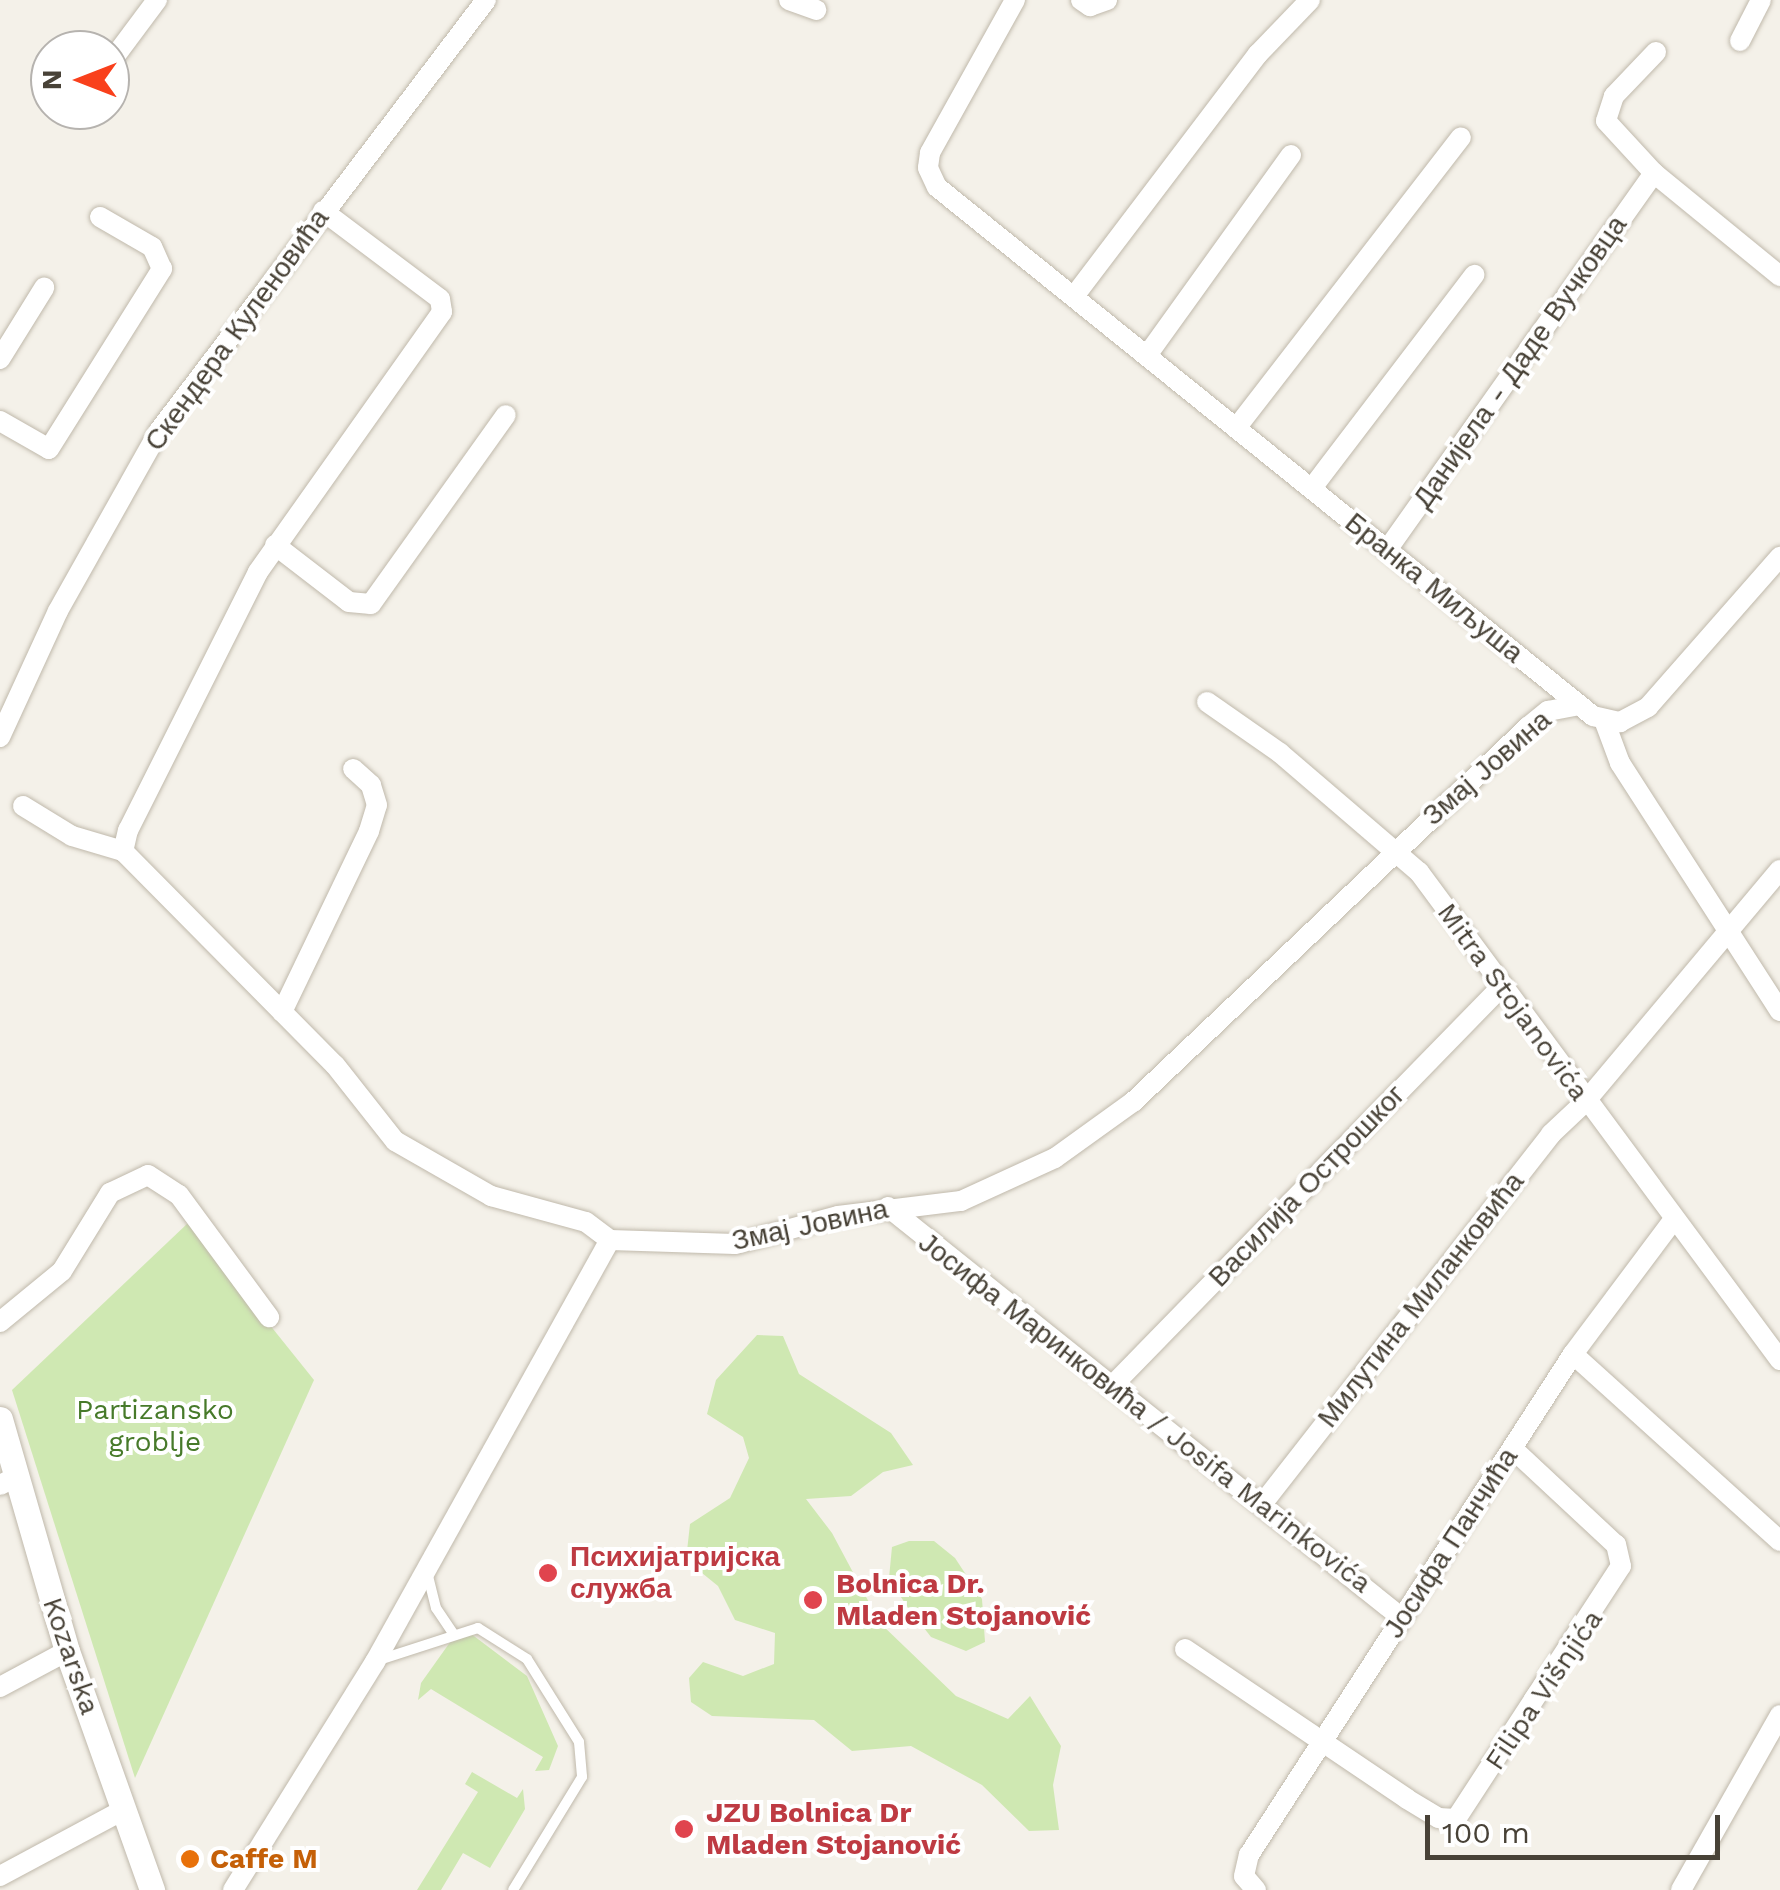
<!DOCTYPE html>
<html>
<head>
<meta charset="utf-8">
<style>
	body { margin:0 }
	#map { position:relative; width:1780px; height:1890px; overflow:hidden; background:#f4f1e9; font-family:"Work Sans",sans-serif }
	div>[style] { position:absolute }
	.green>* { inset:0; background:#cfe8b2 }
	.roads { filter:drop-shadow(0 0 2px #c0b9ab) drop-shadow(0 0 2px #c0b9ab) }
	.service>* { height:10px; margin:-5px; padding:0 5px; transform-origin:5px; border-radius:5px; background:#fff }
	.minor>* { height:20px; margin:-10px; padding:0 10px; transform-origin:10px; border-radius:10px; background:#fff }
	.tertiary>* { height:25px; margin:-12.5px; padding:0 12.5px; transform-origin:12.5px; border-radius:12.5px; background:#fff }
	.dots>* { width:28px; height:28px; translate:-50% -50%; box-sizing:border-box; border:5px solid #fff; border-radius:50% }
	span { translate:-50% -50%; white-space:nowrap; text-align:center; line-height:1.15; -webkit-text-stroke:8px #fff; paint-order:stroke }
	.street-label { font-size:28px; color:#484237 }
	.park-label { font-size:28px; color:#477a2a }
	.health-label { font-size:28px; color:#be3a42; font-weight:700 }
	.left { translate:0 -50%; text-align:left }
	.food-label { font-size:28px; color:#c56008; font-weight:700 }
	.north { position:absolute; left:30px; top:30px; width:100px; height:100px; box-sizing:border-box; background:#fff; border:2px solid #b6b3af; border-radius:50%; rotate:270deg; font-size:28px; font-weight:700; line-height:40px; text-align:center; color:#484237 }
	.north::after { content:''; display:block; margin:auto; width:35px; height:45px; background:#f9401c; clip-path:polygon(50% 0,100% 100%,50% 72%,0 100%) }
	.scale { position:absolute; left:1425px; top:1815px; width:295px; height:45px; box-sizing:border-box; border:5px solid #484237; border-top:0; padding-left:12px; font-size:30px; line-height:35px; white-space:nowrap; color:#484237; -webkit-text-stroke:8px #fff; paint-order:stroke }
</style>
</head>
<body>
<div id="map">
	<div class="green">
		<div style="clip-path:polygon(188px 1223px,314px 1380px,135px 1778px,12px 1390px)"></div>
		<div style="clip-path:polygon(757px 1335px,783px 1336px,799px 1374px,891px 1433px,913px 1465px,883px 1472px,851px 1496px,806px 1499px,832px 1533px,880px 1623px,956px 1696px,1008px 1719px,1030px 1696px,1061px 1746px,1053px 1785px,1059px 1830px,1029px 1831px,982px 1785px,911px 1746px,852px 1751px,814px 1720px,712px 1716px,691px 1702px,689px 1678px,703px 1662px,743px 1676px,774px 1664px,775px 1633px,735px 1620px,718px 1586px,686px 1560px,690px 1524px,730px 1498px,749px 1458px,743px 1437px,707px 1414px,716px 1380px)"></div>
		<div style="clip-path:polygon(909px 1541px,934px 1541px,955px 1558px,982px 1599px,985px 1642px,966px 1651px,931px 1637px,906px 1605px,889px 1578px,892px 1547px)"></div>
		<div style="clip-path:polygon(466px 1630px,527px 1676px,558px 1746px,549px 1770px,535px 1771px,543px 1757px,431px 1689px,418px 1700px,421px 1683px,458px 1631px)"></div>
		<div style="clip-path:polygon(472px 1772px,517px 1798px,523px 1789px,525px 1809px,490px 1868px,463px 1853px,441px 1890px,417px 1890px,478px 1792px,465px 1784px)"></div>
	</div>
	<div class="roads">
		<div class="service">
			<div style="left:427px;top:1572px;width:37px;rotate:76deg"></div>
			<div style="left:436px;top:1608px;width:32px;rotate:56deg"></div>
			<div style="left:379px;top:1660px;width:104px;rotate:-17.9deg"></div>
			<div style="left:478px;top:1628px;width:58px;rotate:32.3deg"></div>
			<div style="left:527px;top:1659px;width:98px;rotate:57.9deg"></div>
			<div style="left:579px;top:1742px;width:35px;rotate:85deg"></div>
			<div style="left:582px;top:1777px;width:132px;rotate:121.4deg"></div>
		</div>
		<div class="minor">
			<div style="left:789px;top:0;width:29px;rotate:20deg"></div>
			<div style="left:1015px;top:0;width:175px;rotate:119.1deg"></div>
			<div style="left:930px;top:153px;width:15px;rotate:98deg"></div>
			<div style="left:928px;top:168px;width:21px;rotate:65deg"></div>
			<div style="left:937px;top:187px;width:843px;rotate:38.88deg"></div>
			<div style="left:1593px;top:716px;width:28px;rotate:13deg"></div>
			<div style="left:1620px;top:722px;width:32px;rotate:-28deg"></div>
			<div style="left:1648px;top:707px;width:200px;rotate:-48.7deg"></div>
			<div style="left:1081px;top:0;width:11px;rotate:34deg"></div>
			<div style="left:1090px;top:6px;width:18px;rotate:-19deg"></div>
			<div style="left:1740px;top:41px;width:46px;rotate:-62.9deg"></div>
			<div style="left:1656px;top:52px;width:61px;rotate:133.7deg"></div>
			<div style="left:1614px;top:96px;width:26px;rotate:108deg"></div>
			<div style="left:1606px;top:121px;width:71px;rotate:47.3deg"></div>
			<div style="left:1654px;top:173px;width:163px;rotate:39.3deg"></div>
			<div style="left:110px;top:63px;width:79px;rotate:-53.3deg"></div>
			<div style="left:323px;top:211px;width:146px;rotate:36.9deg"></div>
			<div style="left:440px;top:299px;width:13px;rotate:81deg"></div>
			<div style="left:442px;top:312px;width:319px;rotate:125.3deg"></div>
			<div style="left:258px;top:572px;width:289px;rotate:116.7deg"></div>
			<div style="left:128px;top:830px;width:22px;rotate:103deg"></div>
			<div style="left:123px;top:851px;width:301px;rotate:45.3deg"></div>
			<div style="left:335px;top:1065px;width:97px;rotate:51.7deg"></div>
			<div style="left:395px;top:1141px;width:111px;rotate:29.8deg"></div>
			<div style="left:491px;top:1196px;width:98px;rotate:15.3deg"></div>
			<div style="left:586px;top:1222px;width:30px;rotate:37deg"></div>
			<div style="left:1075px;top:295px;width:303px;rotate:-52.8deg"></div>
			<div style="left:1258px;top:54px;width:75px;rotate:-46.1deg"></div>
			<div style="left:1148px;top:354px;width:245px;rotate:-54.3deg"></div>
			<div style="left:0;top:359px;width:84px;rotate:-58.2deg"></div>
			<div style="left:0;top:421px;width:56px;rotate:29.7deg"></div>
			<div style="left:49px;top:449px;width:213px;rotate:-57.9deg"></div>
			<div style="left:162px;top:269px;width:24px;rotate:-114deg"></div>
			<div style="left:152px;top:247px;width:60px;rotate:-150deg"></div>
			<div style="left:1237px;top:427px;width:366px;rotate:-52.3deg"></div>
			<div style="left:1312px;top:488px;width:268px;rotate:-52.7deg"></div>
			<div style="left:275px;top:545px;width:93px;rotate:37.6deg"></div>
			<div style="left:349px;top:602px;width:22px;rotate:5deg"></div>
			<div style="left:371px;top:604px;width:232px;rotate:-54.5deg"></div>
			<div style="left:1387px;top:550px;width:462px;rotate:-54.7deg"></div>
			<div style="left:1207px;top:702px;width:89px;rotate:34.9deg"></div>
			<div style="left:1280px;top:753px;width:183px;rotate:40.6deg"></div>
			<div style="left:1419px;top:872px;width:607px;rotate:53.51deg"></div>
			<div style="left:1604px;top:720px;width:46px;rotate:69.6deg"></div>
			<div style="left:1620px;top:763px;width:295px;rotate:57.2deg"></div>
			<div style="left:0;top:737px;width:139px;rotate:-65.3deg"></div>
			<div style="left:58px;top:611px;width:206px;rotate:-60.7deg"></div>
			<div style="left:159px;top:431px;width:541px;rotate:-52.81deg"></div>
			<div style="left:23px;top:806px;width:57px;rotate:31.5deg"></div>
			<div style="left:72px;top:836px;width:53px;rotate:16.4deg"></div>
			<div style="left:282px;top:1012px;width:201px;rotate:-64.3deg"></div>
			<div style="left:369px;top:831px;width:27px;rotate:-73deg"></div>
			<div style="left:377px;top:805px;width:21px;rotate:-107deg"></div>
			<div style="left:371px;top:785px;width:24px;rotate:-138deg"></div>
			<div style="left:888px;top:1207px;width:658px;rotate:38.65deg"></div>
			<div style="left:0;top:1322px;width:80px;rotate:-39.4deg"></div>
			<div style="left:62px;top:1271px;width:92px;rotate:-58.4deg"></div>
			<div style="left:110px;top:1193px;width:42px;rotate:-25.3deg"></div>
			<div style="left:148px;top:1175px;width:37px;rotate:33deg"></div>
			<div style="left:179px;top:1195px;width:152px;rotate:53.6deg"></div>
			<div style="left:1573px;top:1354px;width:279px;rotate:42.1deg"></div>
			<div style="left:1111px;top:1387px;width:561px;rotate:-45.72deg"></div>
			<div style="left:0;top:1485px;width:16px;rotate:-27deg"></div>
			<div style="left:1263px;top:1503px;width:468px;rotate:-52deg"></div>
			<div style="left:1551px;top:1134px;width:47px;rotate:-43.3deg"></div>
			<div style="left:1585px;top:1102px;width:303px;rotate:-50deg"></div>
			<div style="left:1185px;top:1649px;width:268px;rotate:34deg"></div>
			<div style="left:1407px;top:1799px;width:37px;rotate:31deg"></div>
			<div style="left:1439px;top:1818px;width:17px;rotate:3deg"></div>
			<div style="left:1456px;top:1819px;width:302px;rotate:-56.9deg"></div>
			<div style="left:1621px;top:1566px;width:22px;rotate:-103deg"></div>
			<div style="left:1616px;top:1545px;width:141px;rotate:-137deg"></div>
			<div style="left:0;top:1687px;width:76px;rotate:-28.2deg"></div>
			<div style="left:0;top:1876px;width:140px;rotate:-28.2deg"></div>
			<div style="left:233px;top:1890px;width:269px;rotate:-58.1deg"></div>
			<div style="left:375px;top:1662px;width:483px;rotate:-60.9deg"></div>
			<div style="left:610px;top:1240px;width:125px;rotate:1.8deg"></div>
			<div style="left:735px;top:1244px;width:107px;rotate:-15.2deg"></div>
			<div style="left:838px;top:1216px;width:124px;rotate:-7deg"></div>
			<div style="left:961px;top:1201px;width:103px;rotate:-24.6deg"></div>
			<div style="left:1055px;top:1158px;width:96px;rotate:-35.7deg"></div>
			<div style="left:1133px;top:1102px;width:545px;rotate:-43.51deg"></div>
			<div style="left:1528px;top:727px;width:26px;rotate:-39deg"></div>
			<div style="left:1548px;top:711px;width:31px;rotate:-11deg"></div>
			<div style="left:1256px;top:1890px;width:18px;rotate:-131deg"></div>
			<div style="left:1244px;top:1876px;width:22px;rotate:-77deg"></div>
			<div style="left:1249px;top:1855px;width:597px;rotate:-57.11deg"></div>
			<div style="left:1573px;top:1354px;width:169px;rotate:-53.2deg"></div>
			<div style="left:1681px;top:1890px;width:201px;rotate:-60.5deg"></div>
		</div>
		<div class="tertiary">
			<div style="left:0;top:1419px;width:241px;rotate:73.9deg"></div>
			<div style="left:67px;top:1651px;width:254px;rotate:70.4deg"></div>
		</div>
	</div>
	<div class="dots">
		<div style="left:548px;top:1573px;background:#e0444e"></div>
		<div style="left:813px;top:1600px;background:#e0444e"></div>
		<div style="left:684px;top:1829px;background:#e0444e"></div>
		<div style="left:190px;top:1859px;background:#e8710a"></div>
	</div>
	<div class="street-label">
		<span style="left:237px;top:330px;rotate:-54deg">Скендера Куленовића</span>
		<span style="left:1520px;top:362px;rotate:-55deg">Данијела - Даде Вучковца</span>
		<span style="left:1434px;top:588px;rotate:39deg">Бранка Миљуша</span>
		<span style="left:1487px;top:768px;rotate:-41deg">Змај Јовина</span>
		<span style="left:1513px;top:1002px;rotate:54deg">Mitra Stojanovića</span>
		<span style="left:1307px;top:1186px;rotate:-46deg">Василија Острошког</span>
		<span style="left:810px;top:1225px;rotate:-12deg">Змај Јовина</span>
		<span style="left:1421px;top:1300px;rotate:-52deg">Милутина Миланковића</span>
		<span style="left:1145px;top:1413px;rotate:38deg">Јосифа Маринковића / Josifa Marinkovića</span>
		<span style="left:1451px;top:1543px;rotate:-57deg">Јосифа Панчића</span>
		<span style="left:71px;top:1656px;rotate:71deg">Kozarska</span>
		<span style="left:1544px;top:1690px;rotate:-56deg">Filipa Višnjića</span>
	</div>
	<div class="park-label">
		<span style="left:155px;top:1426px">Partizansko<br>groblje</span>
	</div>
	<div class="health-label">
		<span class="left" style="left:570px;top:1573px">Психијатријска<br>служба</span>
		<span class="left" style="left:836px;top:1600px">Bolnica Dr.<br>Mladen Stojanović</span>
		<span class="left" style="left:706px;top:1829px">JZU Bolnica Dr<br>Mladen Stojanović</span>
	</div>
	<div class="food-label">
		<span class="left" style="left:210px;top:1859px">Caffe M</span>
	</div>
	<div class="north">N</div>
	<div class="scale">100 m</div>
</div>
</body>
</html>
